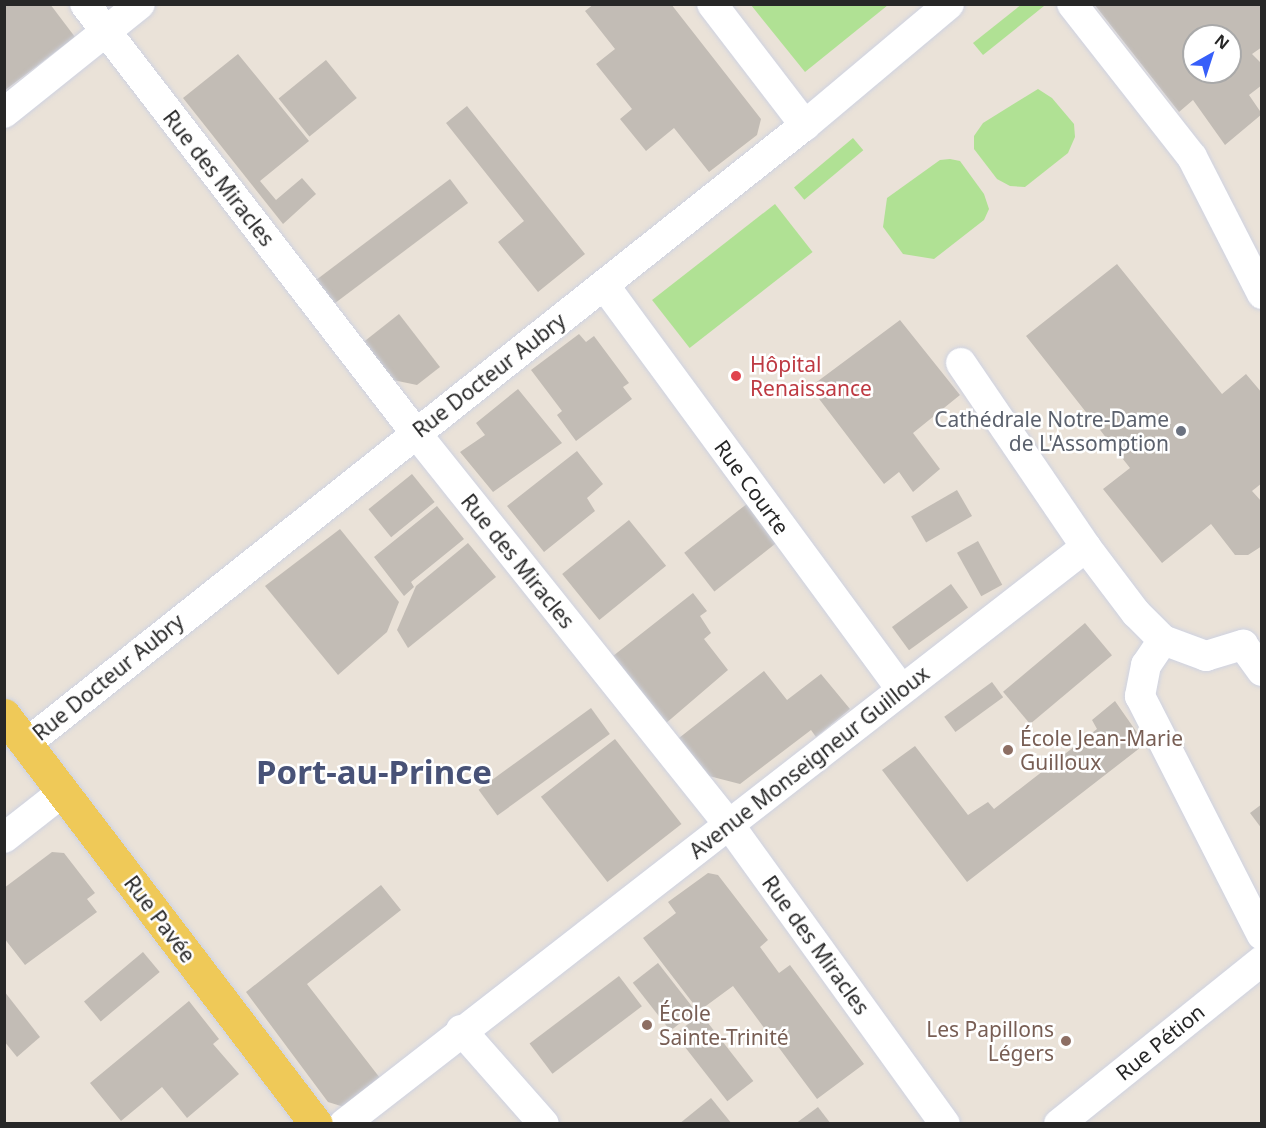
<!DOCTYPE html>
<html>
<head>
<meta charset="utf-8">
<style>
	body { margin:0 }
	#map { position:relative; width:1266px; height:1128px; overflow:hidden; background:#eae2d8; font-family:"Noto Sans",sans-serif }
	div>[style] { position:absolute }
	.green>* { inset:0; background:#b0e194; transform-origin:0 0 }
	.building>* { inset:0; background:#c2bcb5; transform-origin:0 0 }
	.roads { filter:drop-shadow(0 0 2px #ced2e1) drop-shadow(0 0 2px #ced2e1) }
	.minor>* { height:30px; margin:-15px; padding:0 15px; transform-origin:15px; border-radius:15px; background:#fff }
	.major>* { height:33px; margin:-16.5px; padding:0 16.5px; transform-origin:16.5px; border-radius:16.5px; background:#efc958 }
	.dots>* { width:16px; height:16px; translate:-50% -50%; box-sizing:border-box; border:3px solid #fff; border-radius:50% }
	span { translate:-50% -50%; white-space:nowrap; text-align:center; line-height:1.15; -webkit-text-stroke:5px #fff; paint-order:stroke }
	.street-label { font-size:21px; color:#272727 }
	.health-label { font-size:21px; color:#be3a42 }
	.left { translate:0 -50%; text-align:left }
	.worship-label { font-size:21px; color:#5b616d }
	.right { translate:-100% -50%; text-align:right }
	.education-label { font-size:21px; color:#785e54 }
	.town-label { font-size:33px; color:#485277; font-weight:700 }
	.frame { position:absolute; inset:0; border:6px solid #272727; pointer-events:none }
	.north { position:absolute; left:1182px; top:24px; width:60px; height:60px; box-sizing:border-box; background:#fff; border:2px solid #a9a9a9; border-radius:50%; rotate:39deg; font-size:16px; font-weight:700; line-height:24px; text-align:center; color:#272727 }
	.north::after { content:''; display:block; margin:auto; width:21px; height:27px; background:#375ff9; clip-path:polygon(50% 0,100% 100%,50% 72%,0 100%) }
</style>
</head>
<body>
<div id="map">
	<div class="green">
		<div style="clip-path:polygon(1022px 4px,1044px 6px,983px 55px,973px 43px)"></div>
		<div style="clip-path:polygon(751px 5px,888px 5px,805px 72px)"></div>
		<div style="clip-path:polygon(1038px 89px,1052px 98px,1074px 124px,1075px 137px,1068px 153px,1025px 187px,1010px 186px,997px 179px,974px 149px,974px 136px,983px 123px)"></div>
		<div style="left:853px;top:138px;width:16px;height:77px;rotate:50deg"></div>
		<div style="clip-path:polygon(950px 159px,960px 161px,984px 194px,989px 209px,984px 220px,934px 259px,903px 254px,883px 227px,887px 198px,940px 160px)"></div>
		<div style="left:775px;top:204px;width:61px;height:156px;rotate:52deg"></div>
	</div>
	<div class="building">
		<div style="clip-path:polygon(4px 4px,50px 4px,75px 37px,4px 91px)"></div>
		<div style="clip-path:polygon(594px 4px,671px 4px,761px 119px,757px 135px,709px 172px,674px 128px,646px 151px,620px 119px,632px 109px,596px 64px,615px 49px,585px 11px)"></div>
		<div style="clip-path:polygon(evenodd,1094px 4px,1262px 4px,1262px 47px,1252px 54px,1262px 64px,1262px 85px,1249px 95px,1262px 114px,1225px 145px,1193px 100px,1179px 112px,1094px 4px,1194px 36px,1230px 36px,1230px 72px,1194px 72px,1194px 36px)"></div>
		<div style="clip-path:polygon(238px 54px,309px 141px,260px 181px,276px 200px,302px 178px,316px 194px,283px 224px,183px 98px)"></div>
		<div style="left:326px;top:60px;width:49px;height:61px;rotate:51deg"></div>
		<div style="clip-path:polygon(467px 106px,585px 254px,538px 292px,498px 242px,524px 221px,446px 123px)"></div>
		<div style="left:450px;top:179px;width:30px;height:171px;rotate:53deg"></div>
		<div style="clip-path:polygon(1117px 264px,1222px 394px,1246px 374px,1262px 393px,1262px 483px,1252px 491px,1262px 502px,1262px 546px,1248px 555px,1235px 555px,1211px 524px,1162px 563px,1103px 489px,1130px 468px,1026px 336px)"></div>
		<div style="clip-path:polygon(399px 314px,440px 367px,417px 385px,388px 379px,361px 344px)"></div>
		<div style="clip-path:polygon(900px 320px,960px 395px,913px 433px,940px 469px,913px 492px,899px 472px,884px 484px,810px 387px)"></div>
		<div style="clip-path:polygon(579px 334px,586px 342px,594px 336px,629px 383px,623px 387px,632px 399px,576px 441px,557px 415px,562px 411px,531px 370px)"></div>
		<div style="clip-path:polygon(518px 389px,562px 443px,493px 492px,460px 452px,485px 435px,476px 423px)"></div>
		<div style="clip-path:polygon(577px 451px,603px 484px,587px 498px,595px 511px,544px 552px,507px 506px)"></div>
		<div style="left:412px;top:474px;width:36px;height:56px;rotate:51deg"></div>
		<div style="left:957px;top:490px;width:30px;height:53px;rotate:60deg"></div>
		<div style="left:748px;top:503px;width:49px;height:81px;rotate:52deg"></div>
		<div style="clip-path:polygon(437px 506px,464px 539px,411px 582px,414px 587px,404px 596px,374px 557px)"></div>
		<div style="left:629px;top:520px;width:59px;height:86px;rotate:51deg"></div>
		<div style="clip-path:polygon(340px 529px,399px 602px,387px 632px,338px 675px,265px 586px)"></div>
		<div style="left:978px;top:541px;width:50px;height:24px;rotate:61deg"></div>
		<div style="clip-path:polygon(468px 543px,496px 577px,408px 648px,397px 630px,416px 586px)"></div>
		<div style="left:951px;top:584px;width:29px;height:73px;rotate:54deg"></div>
		<div style="clip-path:polygon(693px 593px,707px 611px,700px 616px,711px 633px,704px 639px,728px 670px,665px 724px,613px 656px)"></div>
		<div style="left:1085px;top:623px;width:42px;height:107px;rotate:50deg"></div>
		<div style="clip-path:polygon(764px 671px,787px 700px,821px 674px,850px 709px,816px 737px,811px 730px,740px 784px,709px 776px,679px 738px)"></div>
		<div style="left:992px;top:682px;width:19px;height:59px;rotate:54deg"></div>
		<div style="clip-path:polygon(1115px 701px,1145px 744px,967px 882px,882px 770px,915px 746px,968px 815px,988px 802px,994px 809px,1097px 729px,1092px 720px)"></div>
		<div style="left:591px;top:708px;width:32px;height:139px;rotate:54deg"></div>
		<div style="left:615px;top:739px;width:108px;height:94px;rotate:52deg"></div>
		<div style="clip-path:polygon(1262px 804px,1262px 829px,1250px 813px)"></div>
		<div style="clip-path:polygon(52px 852px,64px 853px,95px 893px,87px 899px,97px 912px,25px 965px,4px 938px,4px 888px)"></div>
		<div style="clip-path:polygon(708px 873px,718px 875px,768px 940px,760px 947px,779px 973px,790px 965px,864px 1064px,817px 1099px,733px 986px,699px 1011px,643px 938px,676px 913px,668px 902px)"></div>
		<div style="clip-path:polygon(381px 885px,401px 910px,307px 984px,380px 1078px,344px 1107px,328px 1102px,246px 992px)"></div>
		<div style="left:143px;top:952px;width:26px;height:77px;rotate:50deg"></div>
		<div style="left:658px;top:963px;width:61px;height:32px;rotate:52deg"></div>
		<div style="left:619px;top:976px;width:38px;height:112px;rotate:53deg"></div>
		<div style="clip-path:polygon(4px 991px,40px 1037px,17px 1057px,4px 1041px)"></div>
		<div style="clip-path:polygon(189px 1001px,219px 1039px,213px 1044px,239px 1074px,187px 1118px,162px 1087px,121px 1121px,90px 1083px)"></div>
		<div style="left:701px;top:1014px;width:85px;height:33px;rotate:52deg"></div>
		<div style="clip-path:polygon(711px 1098px,732px 1124px,679px 1124px)"></div>
		<div style="clip-path:polygon(818px 1107px,831px 1124px,795px 1124px)"></div>
	</div>
	<div class="roads">
		<div class="minor">
			<div style="left:85px;top:4px;width:540px;rotate:52.37deg"></div>
			<div style="left:415px;top:432px;width:504px;rotate:51.36deg"></div>
			<div style="left:730px;top:826px;width:367px;rotate:54.2deg"></div>
			<div style="left:712px;top:4px;width:153px;rotate:52.5deg"></div>
			<div style="left:1072px;top:4px;width:194px;rotate:51.9deg"></div>
			<div style="left:1192px;top:157px;width:154px;rotate:62.9deg"></div>
			<div style="left:4px;top:113px;width:174px;rotate:-38.7deg"></div>
			<div style="left:604px;top:285px;width:501px;rotate:53.68deg"></div>
			<div style="left:961px;top:363px;width:222px;rotate:55.8deg"></div>
			<div style="left:1163px;top:640px;width:30px;rotate:124deg"></div>
			<div style="left:1146px;top:665px;width:32px;rotate:101deg"></div>
			<div style="left:1140px;top:696px;width:268px;rotate:63deg"></div>
			<div style="left:27px;top:743px;width:994px;rotate:-38.46deg"></div>
			<div style="left:805px;top:125px;width:188px;rotate:-40deg"></div>
			<div style="left:4px;top:838px;width:76px;rotate:-38.1deg"></div>
			<div style="left:461px;top:1030px;width:125px;rotate:48.6deg"></div>
			<div style="left:344px;top:1124px;width:940px;rotate:-37.87deg"></div>
			<div style="left:1086px;top:547px;width:83px;rotate:52.9deg"></div>
			<div style="left:1136px;top:613px;width:38px;rotate:45deg"></div>
			<div style="left:1163px;top:640px;width:46px;rotate:20.4deg"></div>
			<div style="left:1206px;top:656px;width:39px;rotate:-17deg"></div>
			<div style="left:1243px;top:645px;width:32px;rotate:54deg"></div>
			<div style="left:1059px;top:1124px;width:260px;rotate:-38.8deg"></div>
		</div>
		<div class="major">
			<div style="left:4px;top:715px;width:514px;rotate:52.66deg"></div>
		</div>
	</div>
	<div class="dots">
		<div style="left:736px;top:376px;background:#e0444e"></div>
		<div style="left:1181px;top:431px;background:#6b7280"></div>
		<div style="left:1008px;top:750px;background:#8d6e63"></div>
		<div style="left:647px;top:1025px;background:#8d6e63"></div>
		<div style="left:1066px;top:1041px;background:#8d6e63"></div>
	</div>
	<div class="street-label">
		<span style="left:219px;top:178px;rotate:52deg">Rue des Miracles</span>
		<span style="left:489px;top:375px;rotate:-38deg">Rue Docteur Aubry</span>
		<span style="left:752px;top:487px;rotate:54deg">Rue Courte</span>
		<span style="left:518px;top:561px;rotate:51deg">Rue des Miracles</span>
		<span style="left:108px;top:677px;rotate:-39deg">Rue Docteur Aubry</span>
		<span style="left:809px;top:762px;rotate:-38deg">Avenue Monseigneur Guilloux</span>
		<span style="left:160px;top:919px;rotate:53deg">Rue Pavée</span>
		<span style="left:816px;top:945px;rotate:54deg">Rue des Miracles</span>
		<span style="left:1160px;top:1042px;rotate:-39deg">Rue Pétion</span>
	</div>
	<div class="health-label">
		<span class="left" style="left:750px;top:376px">Hôpital<br>Renaissance</span>
	</div>
	<div class="worship-label">
		<span class="right" style="left:1169px;top:431px">Cathédrale Notre-Dame<br>de L'Assomption</span>
	</div>
	<div class="education-label">
		<span class="left" style="left:1020px;top:750px">École Jean-Marie<br>Guilloux</span>
		<span class="left" style="left:659px;top:1025px">École<br>Sainte-Trinité</span>
		<span class="right" style="left:1054px;top:1041px">Les Papillons<br>Légers</span>
	</div>
	<div class="town-label">
		<span style="left:374px;top:772px">Port-au-Prince</span>
	</div>
	<div class="frame"></div>
	<div class="north">N</div>
</div>
</body>
</html>
